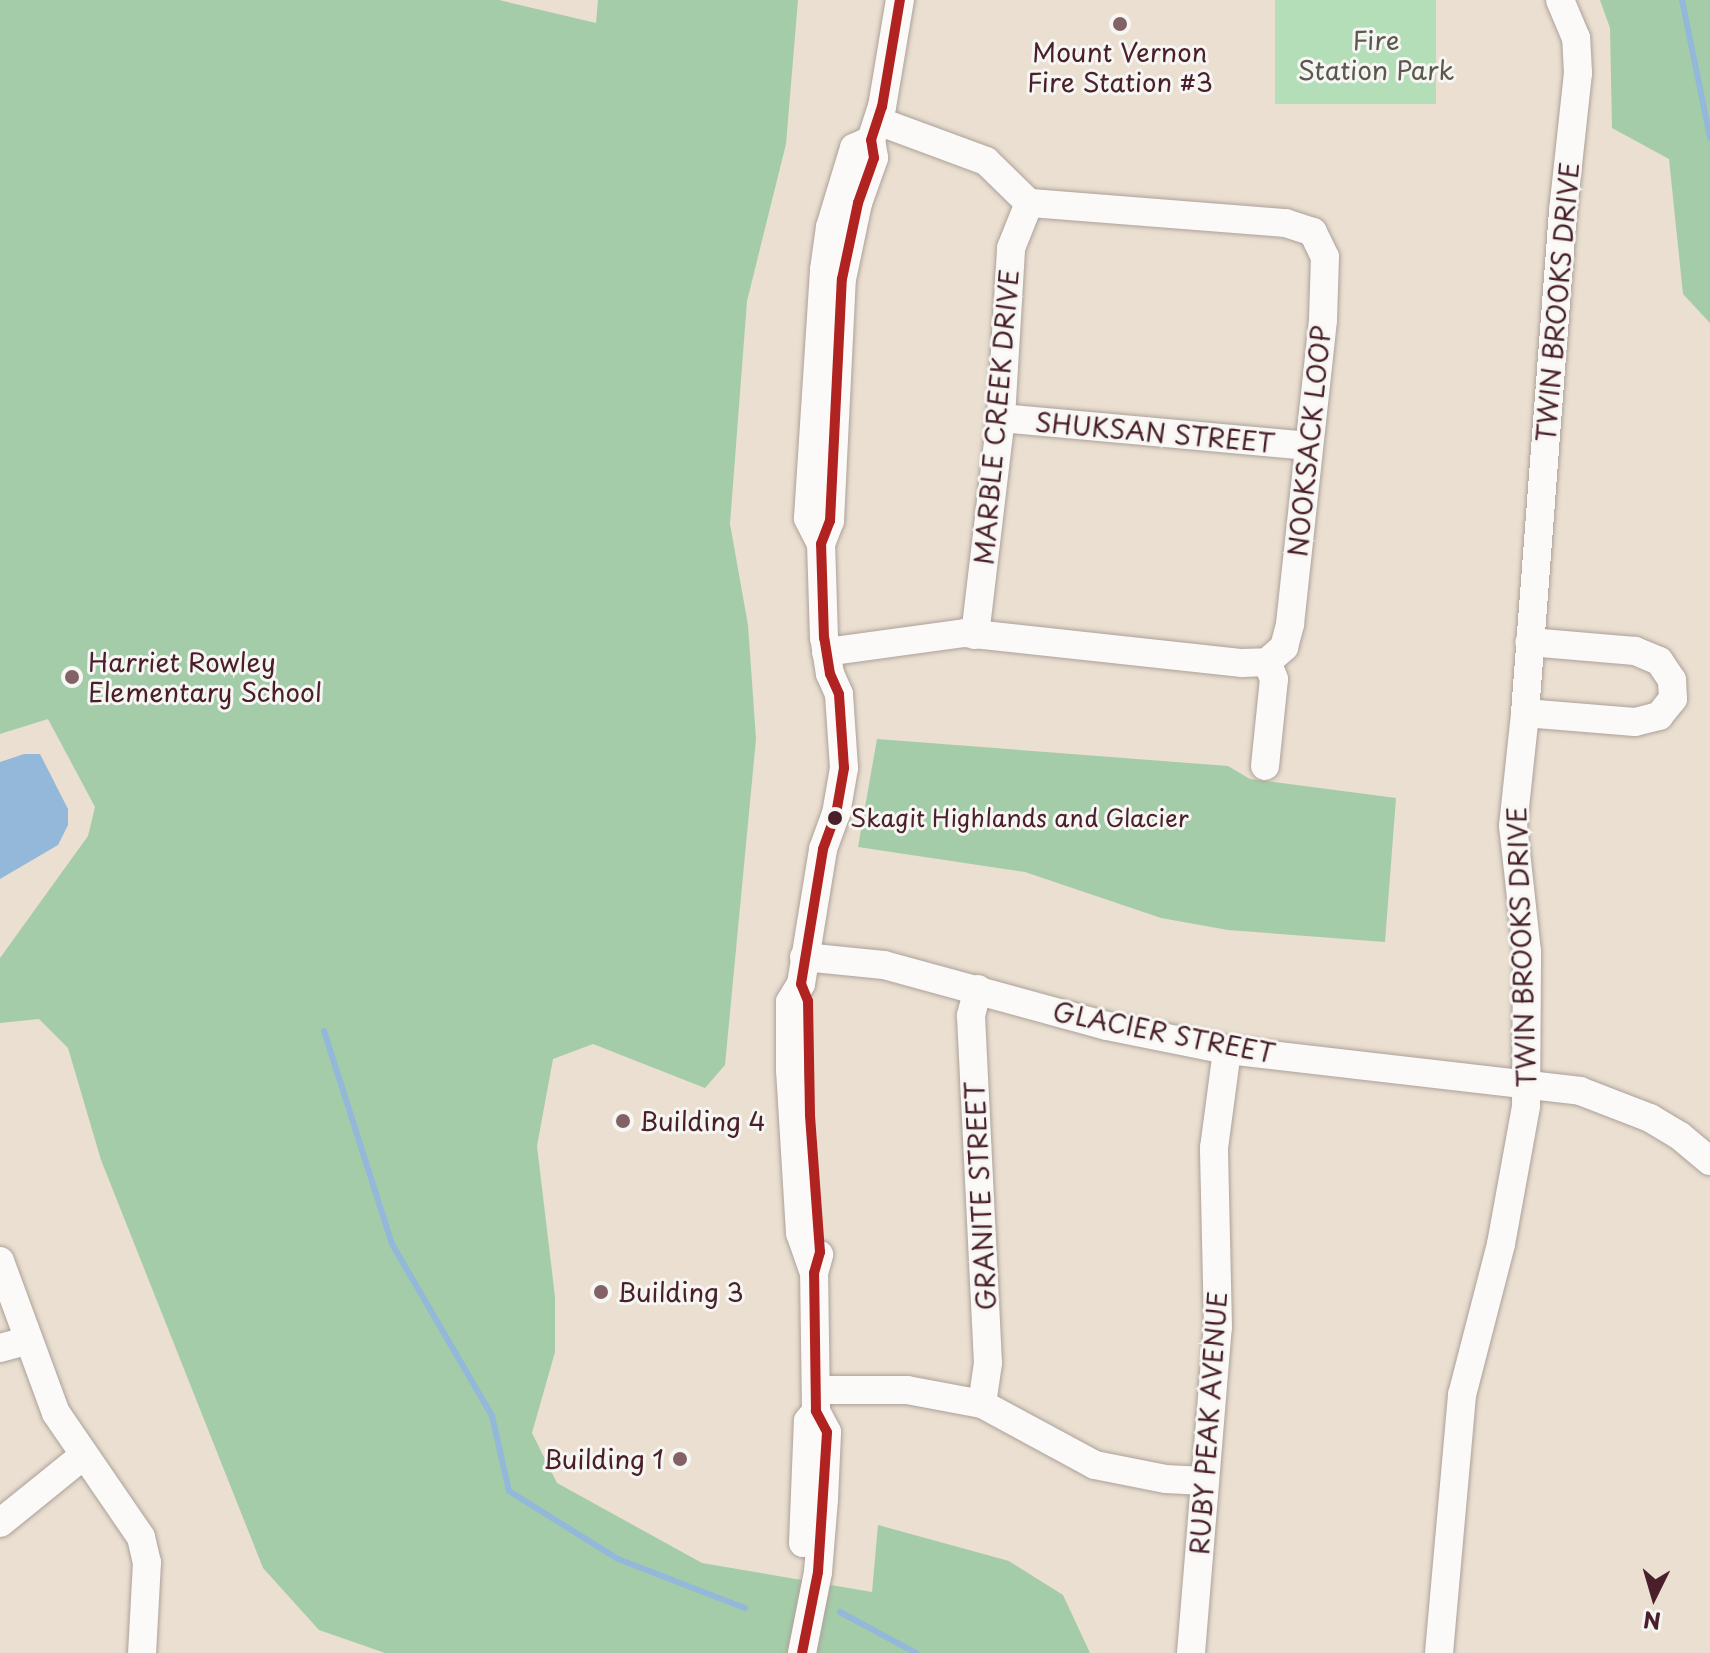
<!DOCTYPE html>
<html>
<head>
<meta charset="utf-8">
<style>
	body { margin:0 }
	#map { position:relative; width:1710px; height:1653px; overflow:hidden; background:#eadfd0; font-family:"Playpen Sans",sans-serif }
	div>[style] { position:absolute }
	.green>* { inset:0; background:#b3deb7; transform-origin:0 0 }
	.forest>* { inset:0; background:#a5cca9 }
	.water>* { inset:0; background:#93b8da }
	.stream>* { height:6px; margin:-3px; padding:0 3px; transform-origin:3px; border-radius:3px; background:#93b8da }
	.roads { filter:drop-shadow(0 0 2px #aca19a) drop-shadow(0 0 2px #aca19a) }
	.minor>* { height:28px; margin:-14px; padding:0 14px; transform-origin:14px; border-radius:14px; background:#fcfaf8 }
	.bus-1>* { height:10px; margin:-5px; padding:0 5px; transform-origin:5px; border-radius:5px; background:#b02321 }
	.dots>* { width:22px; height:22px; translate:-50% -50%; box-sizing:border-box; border:4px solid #f6f6f2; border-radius:50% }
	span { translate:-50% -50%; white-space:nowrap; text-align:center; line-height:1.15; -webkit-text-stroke:6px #f6f6f2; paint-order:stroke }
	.bus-label { font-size:24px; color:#4a1f2b }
	.left { translate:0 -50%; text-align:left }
	.park-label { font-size:26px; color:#5c584f }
	.poi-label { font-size:26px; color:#4a1f2b }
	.right { translate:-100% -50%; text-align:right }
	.street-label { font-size:26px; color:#4a1f2b }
	.north { position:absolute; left:1614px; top:1557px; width:80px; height:80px; -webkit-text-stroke:6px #f6f6f2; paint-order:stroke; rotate:185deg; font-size:22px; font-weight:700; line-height:32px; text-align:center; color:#4a1f2b }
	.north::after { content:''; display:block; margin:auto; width:28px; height:36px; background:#4a1f2b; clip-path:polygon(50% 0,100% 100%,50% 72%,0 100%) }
</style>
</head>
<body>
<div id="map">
	<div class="green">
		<div style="left:1275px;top:0;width:161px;height:104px"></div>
	</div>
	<div class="forest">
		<div style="clip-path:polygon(0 0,499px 0,596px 23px,598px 0,798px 0,786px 144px,747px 301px,730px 524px,748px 625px,756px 739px,725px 1065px,705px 1088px,593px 1044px,553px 1059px,537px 1146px,555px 1297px,555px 1352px,532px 1433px,557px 1483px,702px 1563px,872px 1592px,878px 1525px,1009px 1561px,1063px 1595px,1090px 1653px,385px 1653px,319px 1630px,263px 1568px,101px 1160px,68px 1048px,39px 1019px,0 1023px,0 958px,88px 836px,95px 807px,48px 719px,0 734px)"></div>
		<div style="clip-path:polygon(1600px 0,1710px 0,1710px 323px,1683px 294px,1669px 159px,1612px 128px,1610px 28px)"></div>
		<div style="clip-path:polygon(877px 739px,1228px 766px,1250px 779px,1396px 798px,1385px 942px,1228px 930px,1161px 918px,1025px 872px,858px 847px)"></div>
	</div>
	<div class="water">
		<div style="clip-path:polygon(24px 754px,40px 754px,68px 809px,68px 825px,58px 845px,0 879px,0 762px)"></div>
	</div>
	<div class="stream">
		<div style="left:1682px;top:0;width:141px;rotate:78.5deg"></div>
		<div style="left:324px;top:1031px;width:224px;rotate:72.3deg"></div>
		<div style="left:392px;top:1244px;width:199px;rotate:59.8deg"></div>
		<div style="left:492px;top:1416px;width:77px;rotate:77.2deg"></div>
		<div style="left:509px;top:1491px;width:128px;rotate:32deg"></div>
		<div style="left:618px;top:1559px;width:136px;rotate:21.1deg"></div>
		<div style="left:840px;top:1612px;width:86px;rotate:28.3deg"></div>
	</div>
	<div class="roads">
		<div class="minor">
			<div style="left:1001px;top:418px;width:309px;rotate:5.2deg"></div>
			<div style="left:821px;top:544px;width:29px;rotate:-117deg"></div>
			<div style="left:808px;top:518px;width:249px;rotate:-86.3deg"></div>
			<div style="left:824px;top:270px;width:43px;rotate:-82.1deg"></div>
			<div style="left:830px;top:227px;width:83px;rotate:-73.1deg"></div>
			<div style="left:854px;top:148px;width:19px;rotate:-25deg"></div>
			<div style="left:975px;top:635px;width:219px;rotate:-83.2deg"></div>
			<div style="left:1001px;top:418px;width:170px;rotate:-86.6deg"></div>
			<div style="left:1011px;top:248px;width:48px;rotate:-68.2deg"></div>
			<div style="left:826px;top:652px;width:140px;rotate:-7.8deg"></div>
			<div style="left:965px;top:633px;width:279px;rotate:6.2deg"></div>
			<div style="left:1242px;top:663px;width:25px;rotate:-2deg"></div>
			<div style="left:1267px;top:662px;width:23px;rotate:-41deg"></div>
			<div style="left:1284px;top:647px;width:24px;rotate:-75deg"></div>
			<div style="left:1290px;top:624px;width:306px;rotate:-83.8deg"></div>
			<div style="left:1323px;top:320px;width:63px;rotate:-88.2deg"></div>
			<div style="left:1325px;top:257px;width:28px;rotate:-116deg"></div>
			<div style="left:1313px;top:232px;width:29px;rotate:-162deg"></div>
			<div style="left:1285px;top:223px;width:257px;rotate:-175.5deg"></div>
			<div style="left:1029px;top:203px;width:60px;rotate:-135.7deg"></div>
			<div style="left:986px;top:161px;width:115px;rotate:-159.7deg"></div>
			<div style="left:1525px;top:713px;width:110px;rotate:4.7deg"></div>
			<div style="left:1635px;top:722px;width:25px;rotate:-14deg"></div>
			<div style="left:1659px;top:716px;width:22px;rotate:-51deg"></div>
			<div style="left:1673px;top:699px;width:19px;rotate:-93deg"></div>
			<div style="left:1672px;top:680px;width:23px;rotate:-124deg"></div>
			<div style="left:1659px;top:661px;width:26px;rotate:-157deg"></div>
			<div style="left:1635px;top:651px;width:106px;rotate:-175.1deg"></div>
			<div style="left:1265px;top:766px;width:87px;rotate:-84.1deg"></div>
			<div style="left:1274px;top:679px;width:18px;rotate:-112deg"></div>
			<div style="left:804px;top:957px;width:80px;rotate:5.7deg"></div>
			<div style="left:884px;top:965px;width:231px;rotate:15.3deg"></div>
			<div style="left:1107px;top:1026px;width:122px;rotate:11.3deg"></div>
			<div style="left:1227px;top:1050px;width:355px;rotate:6.6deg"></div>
			<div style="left:1580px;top:1091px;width:75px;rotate:21.1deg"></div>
			<div style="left:1650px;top:1118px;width:35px;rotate:31deg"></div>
			<div style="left:1680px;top:1136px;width:39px;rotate:40deg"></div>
			<div style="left:978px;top:989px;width:28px;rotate:105deg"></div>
			<div style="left:971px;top:1016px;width:347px;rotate:87.2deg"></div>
			<div style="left:988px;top:1363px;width:41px;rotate:98.3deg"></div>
			<div style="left:0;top:1261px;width:162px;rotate:69.8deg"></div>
			<div style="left:56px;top:1413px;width:150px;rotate:55.6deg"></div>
			<div style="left:141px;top:1537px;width:26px;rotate:77deg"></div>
			<div style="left:147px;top:1562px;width:91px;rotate:93.1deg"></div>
			<div style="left:814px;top:1273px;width:42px;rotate:-109.3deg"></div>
			<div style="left:800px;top:1233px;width:163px;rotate:-93.5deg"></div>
			<div style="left:790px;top:1070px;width:68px;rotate:-90deg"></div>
			<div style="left:790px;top:1002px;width:21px;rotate:-59deg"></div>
			<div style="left:801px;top:984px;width:137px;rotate:-80.7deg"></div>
			<div style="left:823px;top:849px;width:37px;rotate:-70deg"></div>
			<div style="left:836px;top:814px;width:47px;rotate:-80.1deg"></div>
			<div style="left:844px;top:768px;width:74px;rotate:-93.9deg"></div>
			<div style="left:839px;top:694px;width:22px;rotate:-114deg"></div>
			<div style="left:830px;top:674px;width:36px;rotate:-99deg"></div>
			<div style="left:824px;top:638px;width:94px;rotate:-91.8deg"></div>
			<div style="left:821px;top:544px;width:25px;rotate:-69deg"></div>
			<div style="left:830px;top:521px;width:242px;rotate:-87.2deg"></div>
			<div style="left:842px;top:279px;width:78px;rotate:-78.1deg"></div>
			<div style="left:858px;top:203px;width:48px;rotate:-70.4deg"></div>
			<div style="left:874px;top:158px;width:18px;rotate:-99deg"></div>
			<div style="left:871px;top:140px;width:35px;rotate:-72deg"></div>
			<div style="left:882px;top:107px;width:109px;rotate:-80.5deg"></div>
			<div style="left:0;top:1348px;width:28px;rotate:-15deg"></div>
			<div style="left:817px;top:1390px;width:90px"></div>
			<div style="left:907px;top:1390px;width:76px;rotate:10.6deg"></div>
			<div style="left:982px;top:1404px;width:128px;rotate:28.4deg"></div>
			<div style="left:1095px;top:1465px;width:72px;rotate:11.2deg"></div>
			<div style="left:1166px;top:1479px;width:38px;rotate:3deg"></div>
			<div style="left:0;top:1523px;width:108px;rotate:-39deg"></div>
			<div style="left:803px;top:1543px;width:122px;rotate:-87.7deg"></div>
			<div style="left:808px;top:1421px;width:13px;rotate:-51deg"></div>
			<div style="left:802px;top:1653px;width:83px;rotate:-78.8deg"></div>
			<div style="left:818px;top:1572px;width:73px;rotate:-85.3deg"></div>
			<div style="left:824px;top:1499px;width:67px;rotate:-87.4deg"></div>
			<div style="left:827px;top:1432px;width:24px;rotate:-118deg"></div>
			<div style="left:816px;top:1411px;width:138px;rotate:-90.8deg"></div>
			<div style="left:814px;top:1273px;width:19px;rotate:-74deg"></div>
			<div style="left:1191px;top:1653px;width:327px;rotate:-85.3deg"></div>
			<div style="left:1218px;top:1327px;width:179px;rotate:-91.3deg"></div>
			<div style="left:1214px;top:1148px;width:99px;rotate:-82.4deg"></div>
			<div style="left:1439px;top:1653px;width:259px;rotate:-84.9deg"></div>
			<div style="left:1462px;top:1395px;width:156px;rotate:-75.5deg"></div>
			<div style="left:1501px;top:1244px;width:140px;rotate:-79.7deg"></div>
			<div style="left:1526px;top:1106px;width:154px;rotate:-89.6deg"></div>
			<div style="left:1527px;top:952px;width:127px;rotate:-96.3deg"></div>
			<div style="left:1513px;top:826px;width:114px;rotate:-83.9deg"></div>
			<div style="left:1525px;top:713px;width:503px;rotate:-85.67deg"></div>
			<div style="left:1563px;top:211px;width:139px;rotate:-83.8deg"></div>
			<div style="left:1578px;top:73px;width:35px;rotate:-93deg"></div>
			<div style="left:1576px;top:38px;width:41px;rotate:-112.8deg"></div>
		</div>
	</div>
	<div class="bus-1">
		<div style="left:802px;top:1653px;width:83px;rotate:-78.8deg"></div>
		<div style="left:818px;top:1572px;width:140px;rotate:-86.3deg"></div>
		<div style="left:827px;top:1432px;width:24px;rotate:-118deg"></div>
		<div style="left:816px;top:1411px;width:138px;rotate:-90.8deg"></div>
		<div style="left:814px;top:1273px;width:22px;rotate:-74deg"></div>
		<div style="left:820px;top:1252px;width:137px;rotate:-94.2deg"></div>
		<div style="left:810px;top:1115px;width:114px;rotate:-91deg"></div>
		<div style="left:808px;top:1001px;width:18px;rotate:-112deg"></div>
		<div style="left:801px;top:984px;width:137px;rotate:-80.7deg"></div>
		<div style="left:823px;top:849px;width:37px;rotate:-70deg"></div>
		<div style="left:836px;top:814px;width:47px;rotate:-80.1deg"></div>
		<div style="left:844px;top:768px;width:74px;rotate:-93.9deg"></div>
		<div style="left:839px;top:694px;width:22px;rotate:-114deg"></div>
		<div style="left:830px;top:674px;width:36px;rotate:-99deg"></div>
		<div style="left:824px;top:638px;width:94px;rotate:-91.8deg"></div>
		<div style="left:821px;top:544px;width:25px;rotate:-69deg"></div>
		<div style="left:830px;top:521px;width:242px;rotate:-87.2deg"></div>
		<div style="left:842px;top:279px;width:78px;rotate:-78.1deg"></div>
		<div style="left:858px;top:203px;width:48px;rotate:-70.4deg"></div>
		<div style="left:874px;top:158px;width:18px;rotate:-99deg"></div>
		<div style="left:871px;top:140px;width:35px;rotate:-72deg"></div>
		<div style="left:882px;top:107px;width:109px;rotate:-80.5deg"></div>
	</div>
	<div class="dots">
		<div style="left:1120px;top:24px;background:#826265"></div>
		<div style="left:72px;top:677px;background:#826265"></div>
		<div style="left:835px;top:818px;background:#4a1f2b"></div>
		<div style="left:623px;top:1121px;background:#826265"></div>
		<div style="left:601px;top:1292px;background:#826265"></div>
		<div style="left:680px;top:1459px;background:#826265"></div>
	</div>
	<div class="bus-label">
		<span class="left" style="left:850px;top:818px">Skagit Highlands and Glacier</span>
	</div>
	<div class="park-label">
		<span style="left:1376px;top:55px">Fire<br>Station Park</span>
	</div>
	<div class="poi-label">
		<span style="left:1120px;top:67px">Mount Vernon<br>Fire Station #3</span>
		<span class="left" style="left:88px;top:677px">Harriet Rowley<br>Elementary School</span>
		<span class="left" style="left:639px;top:1121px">Building 4</span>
		<span class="left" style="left:617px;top:1292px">Building 3</span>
		<span class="right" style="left:664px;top:1459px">Building 1</span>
	</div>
	<div class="street-label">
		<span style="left:1557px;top:302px;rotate:-85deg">TWIN BROOKS DRIVE</span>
		<span style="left:996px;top:417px;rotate:-85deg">MARBLE CREEK DRIVE</span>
		<span style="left:1155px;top:432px;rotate:5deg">SHUKSAN STREET</span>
		<span style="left:1309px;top:441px;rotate:-84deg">NOOKSACK LOOP</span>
		<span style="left:1521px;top:947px;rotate:-92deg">TWIN BROOKS DRIVE</span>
		<span style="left:1164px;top:1032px;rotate:11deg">GLACIER STREET</span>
		<span style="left:980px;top:1196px;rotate:-93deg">GRANITE STREET</span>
		<span style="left:1208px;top:1423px;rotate:-86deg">RUBY PEAK AVENUE</span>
	</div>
	<div class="north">N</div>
</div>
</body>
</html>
